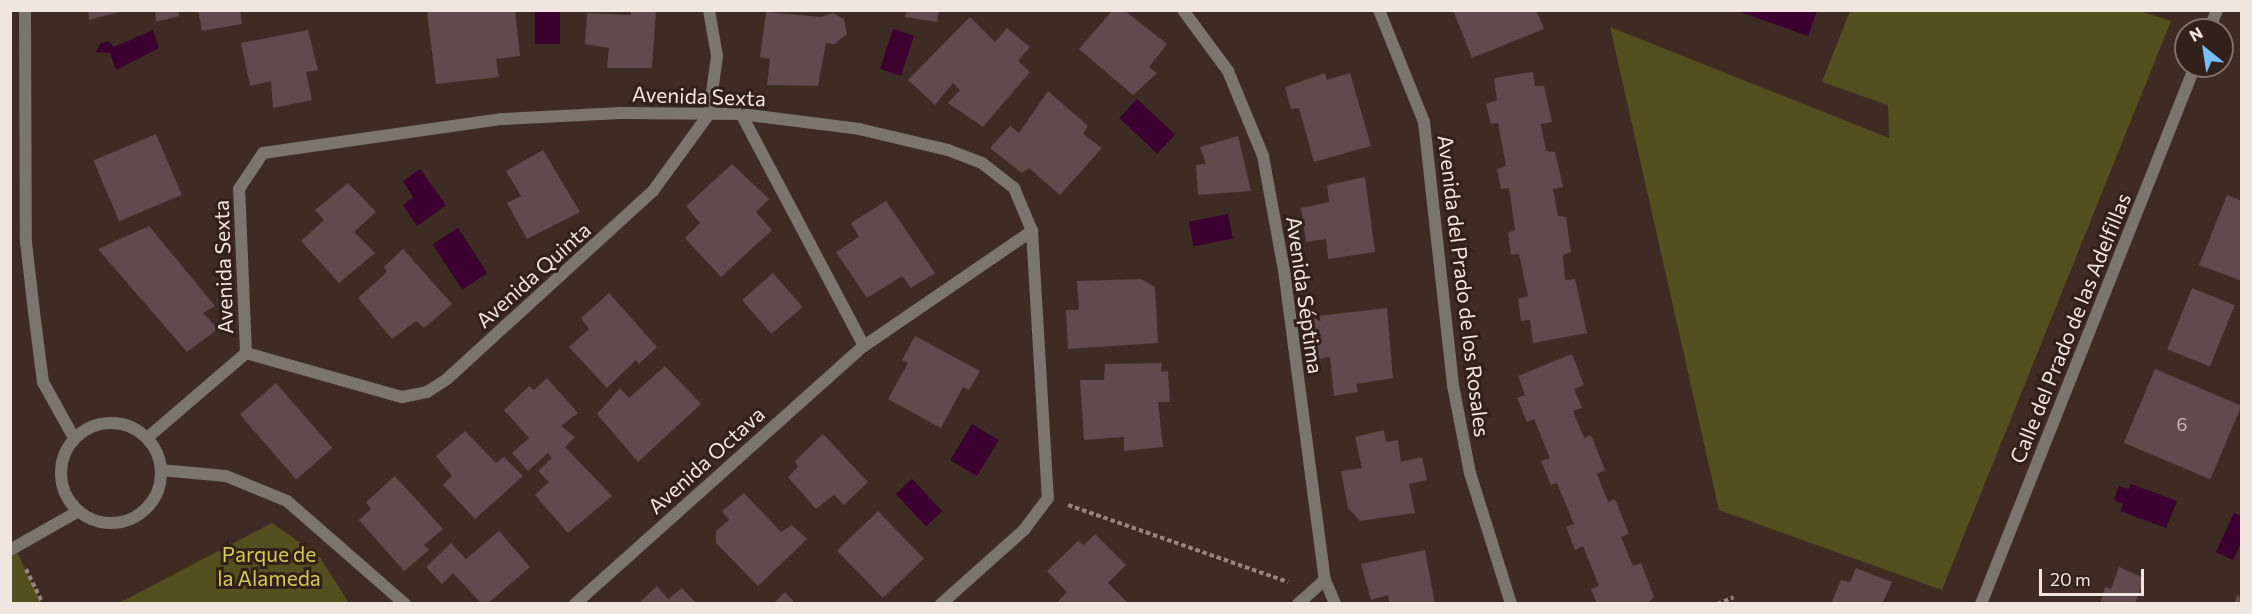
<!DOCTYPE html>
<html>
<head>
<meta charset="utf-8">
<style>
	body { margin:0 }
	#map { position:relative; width:2252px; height:614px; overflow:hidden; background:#3d2b24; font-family:Commissioner,sans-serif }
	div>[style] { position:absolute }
	.green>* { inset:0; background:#534f1e }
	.water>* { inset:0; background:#3c0030; transform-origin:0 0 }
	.building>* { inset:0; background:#604a4d; transform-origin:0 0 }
	.path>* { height:4px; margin-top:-2px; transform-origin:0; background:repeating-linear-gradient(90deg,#94857f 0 4.5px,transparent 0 7.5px) }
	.street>* { height:12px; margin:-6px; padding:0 6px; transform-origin:6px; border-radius:6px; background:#7b756d }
	.street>.ring { margin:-6px; padding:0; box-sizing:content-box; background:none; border:12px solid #7b756d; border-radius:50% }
	span { translate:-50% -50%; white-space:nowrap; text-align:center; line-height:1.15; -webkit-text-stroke:6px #32211a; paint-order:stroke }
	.number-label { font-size:18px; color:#cdbebb }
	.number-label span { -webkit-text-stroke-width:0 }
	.street-label { font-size:21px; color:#f1e5e0 }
	.park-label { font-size:21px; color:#d3ca54 }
	.frame { position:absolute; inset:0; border:12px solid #f1e5e0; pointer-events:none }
	.north { position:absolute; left:2174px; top:18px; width:60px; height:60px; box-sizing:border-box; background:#32211a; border:2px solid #7e6f69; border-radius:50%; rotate:330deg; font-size:16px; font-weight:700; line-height:24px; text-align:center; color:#f1e5e0 }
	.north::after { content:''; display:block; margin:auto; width:21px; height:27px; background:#78bff7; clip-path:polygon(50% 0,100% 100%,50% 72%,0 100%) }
	.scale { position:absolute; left:2039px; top:569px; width:105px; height:27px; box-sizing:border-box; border:3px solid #f1e5e0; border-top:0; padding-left:8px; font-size:18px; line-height:21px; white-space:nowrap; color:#f1e5e0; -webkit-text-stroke:4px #32211a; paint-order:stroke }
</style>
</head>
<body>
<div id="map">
	<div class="green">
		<div style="clip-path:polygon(2140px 11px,2171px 21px,1942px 590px,1719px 510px,1610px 27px,1889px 138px,1888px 105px,1822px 82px,1850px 11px)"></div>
		<div style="clip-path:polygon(272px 523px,319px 556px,349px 603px,119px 603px)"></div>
		<div style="clip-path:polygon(11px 540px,42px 603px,11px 603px)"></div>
	</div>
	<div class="water">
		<div style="left:535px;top:11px;width:25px;height:33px"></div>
		<div style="clip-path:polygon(1738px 11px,1817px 11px,1808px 36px)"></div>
		<div style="left:893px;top:29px;width:22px;height:42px;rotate:18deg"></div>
		<div style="clip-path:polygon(153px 30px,159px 48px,116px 70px,110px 53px,96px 52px,100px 44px,109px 41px,114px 47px)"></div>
		<div style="left:1137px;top:99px;width:52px;height:26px;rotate:43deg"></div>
		<div style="clip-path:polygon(420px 169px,446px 205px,417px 226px,403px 205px,413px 197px,403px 181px)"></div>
		<div style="left:1228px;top:214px;width:25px;height:40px;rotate:79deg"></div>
		<div style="left:458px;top:228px;width:54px;height:30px;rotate:57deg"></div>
		<div style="left:972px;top:424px;width:31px;height:42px;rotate:31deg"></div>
		<div style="left:912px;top:479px;width:44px;height:22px;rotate:47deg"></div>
		<div style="clip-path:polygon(2131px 484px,2177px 501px,2166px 528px,2120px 511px,2123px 504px,2114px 500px,2119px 486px,2129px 489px)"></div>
		<div style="clip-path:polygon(2234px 513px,2241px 516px,2242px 541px,2233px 560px,2216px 552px)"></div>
	</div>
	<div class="building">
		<div style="clip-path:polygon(88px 10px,123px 10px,123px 11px,89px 20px)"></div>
		<div style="clip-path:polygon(155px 10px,178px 10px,179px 16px,156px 22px)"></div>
		<div style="clip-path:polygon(198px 10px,240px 10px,242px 24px,202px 31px)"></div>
		<div style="clip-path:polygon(631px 10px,656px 10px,652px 68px,607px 68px,609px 48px,585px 44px,587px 13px,631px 15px)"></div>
		<div style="clip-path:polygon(907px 10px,939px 10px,937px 22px,905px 17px)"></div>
		<div style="clip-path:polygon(1113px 10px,1124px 10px,1167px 44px,1149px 67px,1157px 73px,1133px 95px,1079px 49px)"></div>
		<div style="clip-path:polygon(1453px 10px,1536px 10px,1544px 29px,1472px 58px)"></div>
		<div style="clip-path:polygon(515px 11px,520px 56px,496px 59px,499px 77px,436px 84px,427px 12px)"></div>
		<div style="clip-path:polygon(766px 12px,821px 17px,833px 13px,844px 19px,847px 34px,834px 44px,826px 43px,818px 86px,767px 85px,770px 59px,760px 57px)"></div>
		<div style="clip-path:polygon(970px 17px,995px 42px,1007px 28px,1030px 47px,1018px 61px,1030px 72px,983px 127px,948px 103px,960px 90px,953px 83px,935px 105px,908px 80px)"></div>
		<div style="clip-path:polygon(308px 30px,318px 70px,306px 72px,312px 100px,273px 108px,271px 81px,250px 86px,241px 43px)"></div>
		<div style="clip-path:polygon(1533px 72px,1535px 86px,1544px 86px,1552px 122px,1541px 124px,1546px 151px,1555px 152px,1563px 187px,1553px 189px,1558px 216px,1566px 217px,1571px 252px,1563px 255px,1565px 280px,1575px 279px,1587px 333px,1533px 343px,1530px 320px,1521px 321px,1518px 299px,1528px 296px,1519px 254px,1511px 255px,1508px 233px,1515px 230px,1509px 188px,1501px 189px,1497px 169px,1506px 166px,1498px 123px,1491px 124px,1486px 104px,1497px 100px,1494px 78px)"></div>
		<div style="clip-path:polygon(1325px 73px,1327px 80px,1350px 73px,1371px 146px,1314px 162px,1299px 108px,1291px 109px,1285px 87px)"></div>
		<div style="clip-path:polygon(1048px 91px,1088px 126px,1083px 134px,1102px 148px,1060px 195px,1029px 168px,1022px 173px,990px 148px,1010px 126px,1019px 133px)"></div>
		<div style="left:156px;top:134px;width:66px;height:68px;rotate:67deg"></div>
		<div style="clip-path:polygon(1238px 136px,1251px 191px,1198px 195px,1196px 165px,1206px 164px,1200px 147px)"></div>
		<div style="clip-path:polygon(543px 150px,580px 212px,527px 239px,507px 203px,521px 196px,506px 171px)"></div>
		<div style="clip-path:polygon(732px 164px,769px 199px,756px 212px,772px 230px,721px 277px,685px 238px,700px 223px,686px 206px)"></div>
		<div style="clip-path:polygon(1365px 177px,1375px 252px,1328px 259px,1326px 239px,1306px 242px,1301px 208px,1329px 202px,1327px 185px)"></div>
		<div style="clip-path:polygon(348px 183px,376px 212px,354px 232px,375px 253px,339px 283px,301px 241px,324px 220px,315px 210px)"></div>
		<div style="clip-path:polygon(2227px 195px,2242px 201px,2242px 281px,2199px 265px)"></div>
		<div style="clip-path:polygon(886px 201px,935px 273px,911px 288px,902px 276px,867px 298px,836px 252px,859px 237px,851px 223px)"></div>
		<div style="clip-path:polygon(149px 226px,215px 306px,203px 313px,218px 329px,187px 352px,98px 249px)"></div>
		<div style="clip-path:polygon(403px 249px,452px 304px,424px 328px,416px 321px,392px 339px,358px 298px,387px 272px,384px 267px)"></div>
		<div style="left:773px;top:273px;width:45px;height:41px;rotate:49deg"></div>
		<div style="clip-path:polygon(1141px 279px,1155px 287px,1158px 343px,1068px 349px,1066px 310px,1079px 310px,1077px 281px)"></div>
		<div style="left:2192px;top:288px;width:46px;height:66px;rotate:22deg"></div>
		<div style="clip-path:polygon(609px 293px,657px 347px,639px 364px,636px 360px,607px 388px,569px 347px,589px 329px,581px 318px)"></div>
		<div style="clip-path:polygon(1387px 308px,1393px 378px,1356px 384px,1358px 392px,1334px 396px,1330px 357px,1315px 360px,1309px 317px)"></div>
		<div style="clip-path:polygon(915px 336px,980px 371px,969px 390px,963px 387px,941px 428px,888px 399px,908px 363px,902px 360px)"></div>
		<div style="clip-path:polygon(1572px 354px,1584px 385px,1574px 389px,1582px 408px,1573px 411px,1584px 438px,1591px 435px,1605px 470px,1597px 474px,1608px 502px,1615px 499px,1629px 534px,1621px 537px,1633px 566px,1641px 563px,1654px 597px,1647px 604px,1597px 604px,1591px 589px,1599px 586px,1583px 546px,1575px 550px,1566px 527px,1574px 524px,1557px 483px,1551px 485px,1541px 461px,1550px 458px,1534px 419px,1527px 422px,1517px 398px,1525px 395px,1518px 376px)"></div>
		<div style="clip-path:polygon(1162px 363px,1161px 372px,1168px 371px,1170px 402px,1158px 402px,1163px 447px,1124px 451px,1124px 437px,1084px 440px,1080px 380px,1104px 380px,1105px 364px)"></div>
		<div style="clip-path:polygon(665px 366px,701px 404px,638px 462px,597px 414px,620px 388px,629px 398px)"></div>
		<div style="left:2155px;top:369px;width:94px;height:80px;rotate:23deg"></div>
		<div style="clip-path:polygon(547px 378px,578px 413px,561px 426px,575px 437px,565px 447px,612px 496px,568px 533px,535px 495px,549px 482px,538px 471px,552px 458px,548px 453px,528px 471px,512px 453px,529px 438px,504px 410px,529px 386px,534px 390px)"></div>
		<div style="left:276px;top:383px;width:86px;height:48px;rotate:49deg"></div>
		<div style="clip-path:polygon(1384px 430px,1386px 442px,1398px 440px,1401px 462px,1422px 457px,1427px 480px,1409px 484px,1415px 513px,1360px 521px,1348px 508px,1341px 471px,1362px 468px,1355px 437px)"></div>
		<div style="clip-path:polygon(465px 431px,496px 463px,504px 457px,523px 476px,475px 519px,443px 485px,452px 476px,436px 456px)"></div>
		<div style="clip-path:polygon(823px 434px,868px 482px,844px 505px,834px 495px,816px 509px,788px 477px,798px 467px,795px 461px)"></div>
		<div style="clip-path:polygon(395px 476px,443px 529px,424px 545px,429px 550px,404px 571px,359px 520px,371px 509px,366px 502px)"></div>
		<div style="clip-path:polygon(744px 493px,781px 532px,792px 525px,807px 539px,758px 586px,716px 543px,716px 531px,729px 520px,722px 511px)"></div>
		<div style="left:878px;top:511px;width:66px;height:57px;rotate:46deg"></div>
		<div style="clip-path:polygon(499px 531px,530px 567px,487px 604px,482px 604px,453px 573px,442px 584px,426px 567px,451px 543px,466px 559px)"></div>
		<div style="clip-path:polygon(1095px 534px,1126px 565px,1108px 583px,1129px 604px,1056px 604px,1067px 592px,1047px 571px,1078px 541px,1084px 545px)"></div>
		<div style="clip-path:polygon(1425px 550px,1435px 604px,1390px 604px,1388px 595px,1371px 600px,1361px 564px)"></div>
		<div style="clip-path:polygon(2119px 567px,2144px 578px,2135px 604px,2100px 604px,2105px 587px,2111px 589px)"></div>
		<div style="clip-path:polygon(1856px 568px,1892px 582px,1883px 602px,1888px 604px,1831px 604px,1841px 580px,1850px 582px)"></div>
		<div style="clip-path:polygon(657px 586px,668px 599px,682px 588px,697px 604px,638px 604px)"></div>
		<div style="clip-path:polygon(785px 592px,796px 604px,773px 604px)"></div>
		<div style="clip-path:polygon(2238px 593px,2242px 604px,2234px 604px)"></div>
	</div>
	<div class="path">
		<div style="left:1068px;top:505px;width:233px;rotate:19.3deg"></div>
		<div style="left:26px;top:569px;width:39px;rotate:64deg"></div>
		<div style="left:1717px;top:604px;width:18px;rotate:-22deg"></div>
	</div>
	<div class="street">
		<div style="left:25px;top:10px;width:232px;rotate:89.8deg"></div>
		<div style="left:26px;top:242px;width:70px;rotate:83.5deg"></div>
		<div style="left:34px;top:312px;width:71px;rotate:82.7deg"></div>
		<div style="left:43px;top:382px;width:64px;rotate:61deg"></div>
		<div style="left:1183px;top:10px;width:76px;rotate:53.6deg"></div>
		<div style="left:1228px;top:71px;width:92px;rotate:67.6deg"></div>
		<div style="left:1263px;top:156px;width:116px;rotate:79.6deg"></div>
		<div style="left:1284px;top:270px;width:313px;rotate:82.5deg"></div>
		<div style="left:1325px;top:580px;width:26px;rotate:67deg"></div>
		<div style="left:1379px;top:10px;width:121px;rotate:68.1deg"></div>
		<div style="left:1424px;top:122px;width:265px;rotate:83.7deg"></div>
		<div style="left:1453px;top:385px;width:90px;rotate:79.1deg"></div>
		<div style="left:1470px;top:473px;width:137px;rotate:72.6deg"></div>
		<div style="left:2209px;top:30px;width:22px;rotate:-68deg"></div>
		<div style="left:864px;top:346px;width:204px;rotate:-34.4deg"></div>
		<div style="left:246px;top:353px;width:164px;rotate:-92.4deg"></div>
		<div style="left:239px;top:189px;width:43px;rotate:-56.3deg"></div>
		<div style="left:263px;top:153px;width:242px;rotate:-8.1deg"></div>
		<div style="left:503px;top:119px;width:118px;rotate:-2.9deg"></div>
		<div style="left:621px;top:113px;width:120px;rotate:0.5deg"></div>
		<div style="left:741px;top:114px;width:119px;rotate:7.2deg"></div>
		<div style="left:859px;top:129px;width:91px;rotate:13.3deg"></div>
		<div style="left:948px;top:150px;width:36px;rotate:21deg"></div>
		<div style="left:982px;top:163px;width:41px;rotate:38deg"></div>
		<div style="left:1014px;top:188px;width:47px;rotate:67.3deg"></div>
		<div style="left:1032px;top:231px;width:267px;rotate:86.6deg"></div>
		<div style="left:1048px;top:498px;width:39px;rotate:127deg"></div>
		<div style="left:1025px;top:529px;width:113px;rotate:138.2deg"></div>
		<div style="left:246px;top:353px;width:162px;rotate:15.8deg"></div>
		<div style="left:402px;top:397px;width:25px;rotate:-11deg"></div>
		<div style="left:427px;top:392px;width:24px;rotate:-33deg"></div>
		<div style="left:447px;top:379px;width:279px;rotate:-42.4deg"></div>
		<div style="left:653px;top:191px;width:95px;rotate:-54deg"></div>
		<div style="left:709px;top:114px;width:59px;rotate:-82.1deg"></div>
		<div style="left:717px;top:56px;width:47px;rotate:-99.9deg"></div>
		<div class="ring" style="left:61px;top:423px;width:88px;height:88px"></div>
		<div style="left:147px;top:438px;width:130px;rotate:-40.6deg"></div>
		<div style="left:161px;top:470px;width:65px;rotate:5.3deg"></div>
		<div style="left:226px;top:476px;width:66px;rotate:22.3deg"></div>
		<div style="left:287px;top:501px;width:157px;rotate:41.1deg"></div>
		<div style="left:10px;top:550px;width:77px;rotate:-29.6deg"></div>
		<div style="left:575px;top:604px;width:387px;rotate:-41.8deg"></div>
		<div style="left:864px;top:346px;width:263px;rotate:-117.9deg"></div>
		<div style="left:1298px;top:604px;width:36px;rotate:-42deg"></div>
		<div style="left:1981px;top:604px;width:579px;rotate:-68.31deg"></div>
	</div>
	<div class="number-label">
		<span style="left:2182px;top:424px">6</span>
	</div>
	<div class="street-label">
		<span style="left:699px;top:96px;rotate:2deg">Avenida Sexta</span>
		<span style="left:223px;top:267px;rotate:-92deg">Avenida Sexta</span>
		<span style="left:533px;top:275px;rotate:-42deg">Avenida Quinta</span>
		<span style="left:1464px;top:286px;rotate:83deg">Avenida del Prado de los Rosales</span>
		<span style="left:1305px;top:295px;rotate:82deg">Avenida Séptima</span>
		<span style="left:2070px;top:328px;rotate:-68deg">Calle del Prado de las Adelfillas</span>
		<span style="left:706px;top:460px;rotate:-42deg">Avenida Octava</span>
	</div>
	<div class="park-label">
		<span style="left:269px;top:566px">Parque de<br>la Alameda</span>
	</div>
	<div class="frame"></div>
	<div class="north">N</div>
	<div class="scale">20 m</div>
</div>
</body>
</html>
